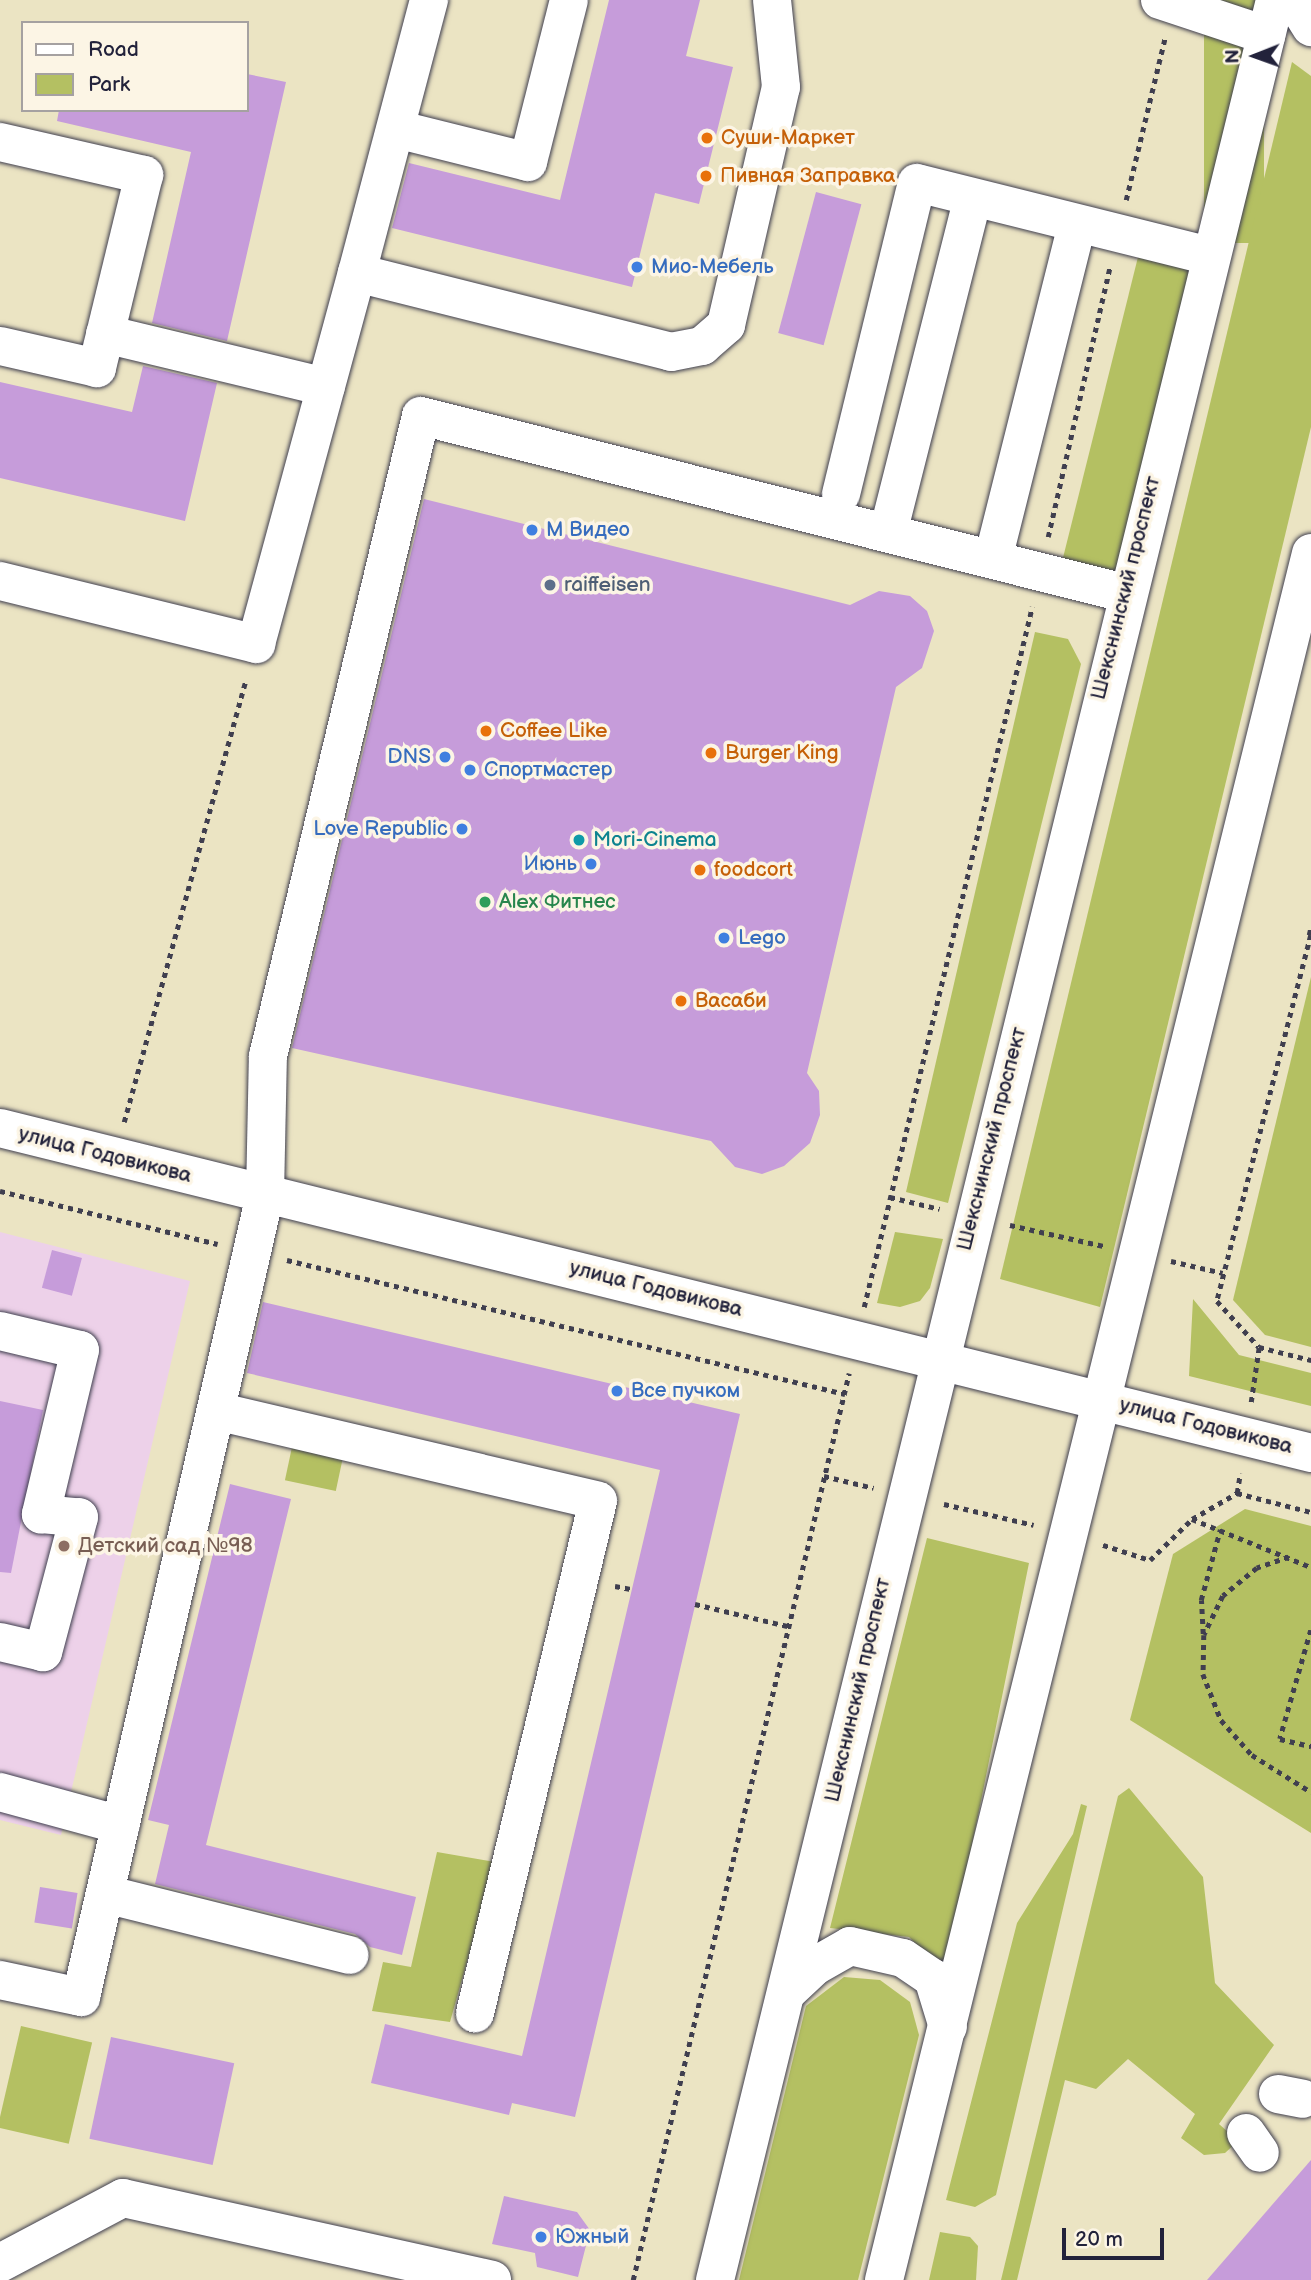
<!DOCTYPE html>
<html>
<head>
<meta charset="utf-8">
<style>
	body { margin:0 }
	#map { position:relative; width:1311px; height:2280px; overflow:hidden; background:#ebe4c3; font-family:"Balsamiq Sans",sans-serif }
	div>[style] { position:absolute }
	.built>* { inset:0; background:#edd1e9 }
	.green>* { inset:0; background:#b4c062; transform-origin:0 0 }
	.building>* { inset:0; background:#c69cda; transform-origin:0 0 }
	.path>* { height:4.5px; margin-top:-2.25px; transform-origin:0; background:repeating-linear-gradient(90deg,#403f4f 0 5px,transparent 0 10px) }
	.roads { filter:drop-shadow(0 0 2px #403f4f) drop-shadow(0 0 2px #403f4f) }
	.minor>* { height:38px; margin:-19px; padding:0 19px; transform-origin:19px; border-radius:19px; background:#fff }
	.major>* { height:38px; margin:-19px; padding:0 19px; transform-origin:19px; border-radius:19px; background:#fff }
	.dots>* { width:19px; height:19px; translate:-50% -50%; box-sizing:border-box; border:4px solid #fcf5e5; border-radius:50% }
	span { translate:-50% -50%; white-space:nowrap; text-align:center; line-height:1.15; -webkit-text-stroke:7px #fcf5e5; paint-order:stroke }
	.food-label { font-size:21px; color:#c56008 }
	.left { translate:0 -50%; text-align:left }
	.shop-label { font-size:21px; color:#366cbe }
	.right { translate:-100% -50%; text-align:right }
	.service-label { font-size:21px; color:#4e5e75 }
	.street-label { font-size:21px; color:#22223b }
	.culture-label { font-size:21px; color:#0d838f }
	.leisure-label { font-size:21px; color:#27864d }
	.education-label { font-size:21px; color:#785e54 }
	.legend { position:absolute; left:21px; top:21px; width:228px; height:91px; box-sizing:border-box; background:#fcf5e5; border:2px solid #a5a1a1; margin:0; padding:9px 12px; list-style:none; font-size:21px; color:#22223b }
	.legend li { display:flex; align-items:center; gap:14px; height:35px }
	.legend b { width:35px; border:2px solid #a5a1a1 }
	.north { position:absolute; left:1220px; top:21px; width:70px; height:70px; -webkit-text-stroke:5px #fcf5e5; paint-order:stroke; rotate:269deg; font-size:19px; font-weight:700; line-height:28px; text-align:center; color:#22223b }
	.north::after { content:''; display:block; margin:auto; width:24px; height:32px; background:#22223b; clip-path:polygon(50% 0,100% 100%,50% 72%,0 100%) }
	.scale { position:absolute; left:1062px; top:2228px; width:102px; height:32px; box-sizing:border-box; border:4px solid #22223b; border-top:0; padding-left:9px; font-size:21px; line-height:24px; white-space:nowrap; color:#22223b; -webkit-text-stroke:5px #fcf5e5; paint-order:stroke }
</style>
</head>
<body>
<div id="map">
	<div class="built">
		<div style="clip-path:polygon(0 1232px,190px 1281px,61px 1835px,0 1820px)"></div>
	</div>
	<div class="green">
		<div style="left:1204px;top:0;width:60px;height:243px"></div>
		<div style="clip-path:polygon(1292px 62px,1311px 76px,1311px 427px,1100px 1307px,1000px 1279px)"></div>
		<div style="left:1141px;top:245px;width:60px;height:334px;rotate:14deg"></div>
		<div style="clip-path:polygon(1035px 632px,1068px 639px,1081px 664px,948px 1203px,906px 1192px)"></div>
		<div style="clip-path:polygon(1311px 977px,1311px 1347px,1265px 1335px,1233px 1300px)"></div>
		<div style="clip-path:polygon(895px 1232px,943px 1239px,930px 1288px,920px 1301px,900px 1307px,877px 1303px)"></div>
		<div style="clip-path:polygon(1193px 1299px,1239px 1355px,1311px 1373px,1311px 1406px,1189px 1376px)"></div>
		<div style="left:292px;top:1447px;width:52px;height:34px;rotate:12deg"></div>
		<div style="clip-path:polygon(1245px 1509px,1311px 1526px,1311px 1833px,1130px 1720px,1173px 1554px)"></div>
		<div style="clip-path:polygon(927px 1538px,1029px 1563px,946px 1974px,909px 1937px,830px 1928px)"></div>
		<div style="clip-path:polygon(1129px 1788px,1203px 1877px,1215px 1983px,1274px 2045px,1219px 2124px,1238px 2141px,1225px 2153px,1204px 2155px,1181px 2138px,1195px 2114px,1128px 2059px,1096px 2089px,1065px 2080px,1017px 2280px,1001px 2280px,1118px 1796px)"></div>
		<div style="clip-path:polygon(1081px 1804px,1087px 1806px,996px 2195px,975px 2207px,946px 2200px,1017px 1923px,1073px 1834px)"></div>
		<div style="clip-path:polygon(437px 1852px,495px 1862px,450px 2022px,372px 2011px,383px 1962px,411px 1967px)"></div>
		<div style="clip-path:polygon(844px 1977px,880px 1980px,910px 2002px,919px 2035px,858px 2280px,739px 2280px,806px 2006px)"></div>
		<div style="left:21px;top:2026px;width:73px;height:104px;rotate:13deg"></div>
		<div style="clip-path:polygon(940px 2232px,970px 2237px,978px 2246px,976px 2280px,929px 2280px)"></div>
	</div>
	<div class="building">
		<div style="clip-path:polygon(609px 0,700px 0,686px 56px,733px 67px,699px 204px,655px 193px,632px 287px,392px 228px,409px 163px,560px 200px)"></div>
		<div style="clip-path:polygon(247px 74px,286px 82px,227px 341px,152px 323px,191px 152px,57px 121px,59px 110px,247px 110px)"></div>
		<div style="left:816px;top:192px;width:47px;height:146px;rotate:15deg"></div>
		<div style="clip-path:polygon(143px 366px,217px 383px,185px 521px,0 478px,0 382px,132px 412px)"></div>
		<div style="clip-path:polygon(424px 499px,850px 605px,879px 591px,910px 596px,927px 611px,934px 631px,922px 668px,896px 687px,807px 1073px,819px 1091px,820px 1115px,810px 1143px,784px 1166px,762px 1174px,735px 1167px,711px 1141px,292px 1048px)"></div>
		<div style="left:52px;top:1250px;width:31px;height:39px;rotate:15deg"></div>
		<div style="clip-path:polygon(263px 1302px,740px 1414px,575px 2117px,512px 2103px,509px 2115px,371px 2083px,385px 2024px,522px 2056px,660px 1470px,247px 1373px)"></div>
		<div style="clip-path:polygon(0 1401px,43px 1410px,11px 1573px,0 1572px)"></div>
		<div style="clip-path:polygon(230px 1484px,291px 1499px,206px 1845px,416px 1897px,402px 1955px,370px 1947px,355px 1934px,155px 1884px,169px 1825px,148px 1820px)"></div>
		<div style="left:40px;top:1887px;width:38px;height:36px;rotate:9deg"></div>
		<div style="left:111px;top:2037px;width:126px;height:104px;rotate:12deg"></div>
		<div style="clip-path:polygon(1311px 2160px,1311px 2280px,1207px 2280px)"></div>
		<div style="clip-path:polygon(504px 2196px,577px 2212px,590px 2230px,578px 2277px,537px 2267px,535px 2253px,492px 2244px)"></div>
	</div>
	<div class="path">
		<div style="left:1126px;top:200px;width:167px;rotate:-76.5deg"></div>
		<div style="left:1048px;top:537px;width:278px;rotate:-77.1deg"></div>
		<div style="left:1309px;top:935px;width:9px;rotate:-77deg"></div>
		<div style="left:1311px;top:935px;width:378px;rotate:104.4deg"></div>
		<div style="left:1217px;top:1301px;width:62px;rotate:47.6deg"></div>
		<div style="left:1259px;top:1347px;width:54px;rotate:14deg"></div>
		<div style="left:124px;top:1122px;width:459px;rotate:-74.6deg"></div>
		<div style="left:0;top:1191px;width:224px;rotate:13.7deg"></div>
		<div style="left:890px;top:1197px;width:51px;rotate:13.5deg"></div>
		<div style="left:1010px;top:1225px;width:96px;rotate:12.6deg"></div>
		<div style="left:287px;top:1260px;width:574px;rotate:13.5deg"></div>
		<div style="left:1171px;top:1261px;width:53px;rotate:13deg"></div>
		<div style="left:864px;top:1307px;width:720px;rotate:-76.5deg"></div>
		<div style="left:1251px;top:1402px;width:56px;rotate:-81.7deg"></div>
		<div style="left:824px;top:1476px;width:51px;rotate:13.5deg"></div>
		<div style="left:1237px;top:1493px;width:20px;rotate:-81deg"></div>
		<div style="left:944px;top:1504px;width:92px;rotate:13.1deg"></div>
		<div style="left:1192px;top:1519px;width:128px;rotate:22deg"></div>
		<div style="left:1103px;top:1545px;width:49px;rotate:17.7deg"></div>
		<div style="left:1150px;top:1560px;width:59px;rotate:-44.3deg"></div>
		<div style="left:1192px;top:1519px;width:52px;rotate:-30deg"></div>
		<div style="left:1237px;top:1493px;width:76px;rotate:14.4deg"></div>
		<div style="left:1289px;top:1557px;width:34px;rotate:161deg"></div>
		<div style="left:1257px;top:1568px;width:44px;rotate:140.5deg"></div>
		<div style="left:1223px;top:1596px;width:43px;rotate:116deg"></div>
		<div style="left:1204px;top:1635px;width:39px;rotate:91deg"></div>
		<div style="left:1203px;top:1674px;width:49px;rotate:68.6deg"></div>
		<div style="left:1221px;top:1720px;width:47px;rotate:48.5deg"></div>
		<div style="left:1252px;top:1755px;width:70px;rotate:32.1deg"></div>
		<div style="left:615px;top:1586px;width:16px;rotate:11deg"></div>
		<div style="left:695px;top:1604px;width:95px;rotate:13.4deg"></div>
		<div style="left:1311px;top:1630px;width:113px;rotate:105.9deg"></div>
		<div style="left:1280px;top:1739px;width:32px;rotate:13deg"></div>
		<div style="left:1203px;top:1634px;width:34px;rotate:-93deg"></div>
		<div style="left:1201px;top:1600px;width:73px;rotate:-74.8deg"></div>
		<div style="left:633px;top:2280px;width:932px;rotate:-76.6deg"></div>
	</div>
	<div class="roads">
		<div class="minor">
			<div style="left:429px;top:0;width:282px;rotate:104.8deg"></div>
			<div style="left:357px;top:273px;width:324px;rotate:14.1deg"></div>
			<div style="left:671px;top:352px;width:32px;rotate:-11deg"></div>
			<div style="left:702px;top:346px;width:32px;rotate:-41deg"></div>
			<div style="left:726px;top:325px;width:244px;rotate:-77deg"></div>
			<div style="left:781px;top:87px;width:87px;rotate:-95.9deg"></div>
			<div style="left:1160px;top:0;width:112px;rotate:18.3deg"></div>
			<div style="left:396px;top:129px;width:136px;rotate:14deg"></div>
			<div style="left:528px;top:162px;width:167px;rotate:-75.8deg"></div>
			<div style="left:0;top:142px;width:148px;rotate:12.9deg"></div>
			<div style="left:144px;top:175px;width:199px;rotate:103.7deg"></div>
			<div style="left:97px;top:368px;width:99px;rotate:-167.2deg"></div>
			<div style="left:105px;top:334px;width:227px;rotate:13.5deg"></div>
			<div style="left:841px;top:494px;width:320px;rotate:-76.3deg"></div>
			<div style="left:917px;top:183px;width:302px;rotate:14deg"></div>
			<div style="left:888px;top:533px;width:346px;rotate:-75.8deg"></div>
			<div style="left:993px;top:559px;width:344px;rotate:-75.9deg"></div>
			<div style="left:0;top:581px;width:264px;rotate:13.8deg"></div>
			<div style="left:256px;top:644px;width:385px;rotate:-74.8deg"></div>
			<div style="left:0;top:1128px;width:1351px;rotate:13.92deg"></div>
			<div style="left:0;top:1331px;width:82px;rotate:13.4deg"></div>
			<div style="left:80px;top:1350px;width:169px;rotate:103.4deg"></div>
			<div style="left:41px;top:1514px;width:38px;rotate:5deg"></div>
			<div style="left:79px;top:1517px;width:140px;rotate:104.9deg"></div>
			<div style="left:43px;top:1652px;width:44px;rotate:-166.9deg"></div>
			<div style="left:220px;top:1412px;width:388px;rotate:13.2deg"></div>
			<div style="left:598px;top:1501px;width:527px;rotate:103.51deg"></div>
			<div style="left:0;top:1792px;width:125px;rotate:15.3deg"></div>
			<div style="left:105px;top:1894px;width:252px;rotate:14deg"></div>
			<div style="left:0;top:1980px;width:83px;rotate:11.9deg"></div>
			<div style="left:81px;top:1997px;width:823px;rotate:-77.08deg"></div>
			<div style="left:265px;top:1195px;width:139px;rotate:-88.8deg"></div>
			<div style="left:268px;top:1056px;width:658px;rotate:-76.56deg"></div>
			<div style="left:421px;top:416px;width:725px;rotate:14.13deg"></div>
			<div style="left:1278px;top:2094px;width:25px;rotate:11deg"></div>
			<div style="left:1246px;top:2133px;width:24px;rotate:55deg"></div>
			<div style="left:0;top:2263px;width:139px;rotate:-27.9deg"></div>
			<div style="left:123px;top:2198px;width:378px;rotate:12.5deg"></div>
		</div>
		<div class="major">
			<div style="left:1294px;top:0;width:32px;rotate:58deg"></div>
			<div style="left:787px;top:1992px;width:38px;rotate:-43deg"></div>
			<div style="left:815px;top:1966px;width:40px;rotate:-29.7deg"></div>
			<div style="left:850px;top:1946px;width:54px;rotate:12.8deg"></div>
			<div style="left:903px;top:1958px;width:36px;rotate:34deg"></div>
			<div style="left:933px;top:1978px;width:51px;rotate:73deg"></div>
			<div style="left:715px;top:2280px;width:2348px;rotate:-76.2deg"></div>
			<div style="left:884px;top:2280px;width:1779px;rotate:-76.11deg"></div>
		</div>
	</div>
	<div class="dots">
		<div style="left:707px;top:138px;background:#e8710a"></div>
		<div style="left:706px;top:176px;background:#e8710a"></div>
		<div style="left:637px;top:267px;background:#3f7fe0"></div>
		<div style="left:532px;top:530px;background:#3f7fe0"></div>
		<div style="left:550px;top:585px;background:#5c6f8a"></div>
		<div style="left:486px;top:731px;background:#e8710a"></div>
		<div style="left:711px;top:753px;background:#e8710a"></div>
		<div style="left:445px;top:757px;background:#3f7fe0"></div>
		<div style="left:470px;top:770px;background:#3f7fe0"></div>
		<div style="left:462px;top:829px;background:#3f7fe0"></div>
		<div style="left:579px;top:840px;background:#0f9aa8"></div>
		<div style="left:591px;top:864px;background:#3f7fe0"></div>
		<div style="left:700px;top:870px;background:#e8710a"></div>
		<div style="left:485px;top:902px;background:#2e9e5b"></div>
		<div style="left:724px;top:938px;background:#3f7fe0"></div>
		<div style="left:681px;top:1001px;background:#e8710a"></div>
		<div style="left:617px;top:1391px;background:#3f7fe0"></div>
		<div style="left:64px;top:1546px;background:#8d6e63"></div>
		<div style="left:541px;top:2237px;background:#3f7fe0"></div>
	</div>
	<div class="food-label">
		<span class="left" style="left:721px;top:138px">Суши-Маркет</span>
		<span class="left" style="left:720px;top:176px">Пивная Заправка</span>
		<span class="left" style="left:500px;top:731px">Coffee Like</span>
		<span class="left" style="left:725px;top:753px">Burger King</span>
		<span class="left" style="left:714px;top:870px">foodcort</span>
		<span class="left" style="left:695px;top:1001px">Васаби</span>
	</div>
	<div class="shop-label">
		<span class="left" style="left:651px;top:267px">Мио-Мебель</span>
		<span class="left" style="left:546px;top:530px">М Видео</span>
		<span class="right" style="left:431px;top:757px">DNS</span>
		<span class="left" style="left:484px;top:770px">Спортмастер</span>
		<span class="right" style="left:448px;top:829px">Love Republic</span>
		<span class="right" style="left:577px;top:864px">Июнь</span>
		<span class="left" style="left:738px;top:938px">Lego</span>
		<span class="left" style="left:631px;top:1391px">Все пучком</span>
		<span class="left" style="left:555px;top:2237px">Южный</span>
	</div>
	<div class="service-label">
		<span class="left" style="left:564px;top:585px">raiffeisen</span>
	</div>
	<div class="street-label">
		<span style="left:1126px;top:588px;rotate:-76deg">Шекснинский проспект</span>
		<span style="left:992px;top:1139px;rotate:-76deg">Шекснинский проспект</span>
		<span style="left:105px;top:1155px;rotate:14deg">улица Годовикова</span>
		<span style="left:656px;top:1289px;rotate:14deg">улица Годовикова</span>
		<span style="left:1206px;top:1426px;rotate:14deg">улица Годовикова</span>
		<span style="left:858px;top:1690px;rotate:-77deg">Шекснинский проспект</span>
	</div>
	<div class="culture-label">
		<span class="left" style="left:593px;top:840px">Mori-Cinema</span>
	</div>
	<div class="leisure-label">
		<span class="left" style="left:499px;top:902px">Alex Фитнес</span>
	</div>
	<div class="education-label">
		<span class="left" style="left:78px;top:1546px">Детский сад №98</span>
	</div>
	<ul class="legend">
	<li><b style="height:9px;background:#fff"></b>Road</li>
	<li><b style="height:19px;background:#b4c062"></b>Park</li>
	</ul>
	<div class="north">N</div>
	<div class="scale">20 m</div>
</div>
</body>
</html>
